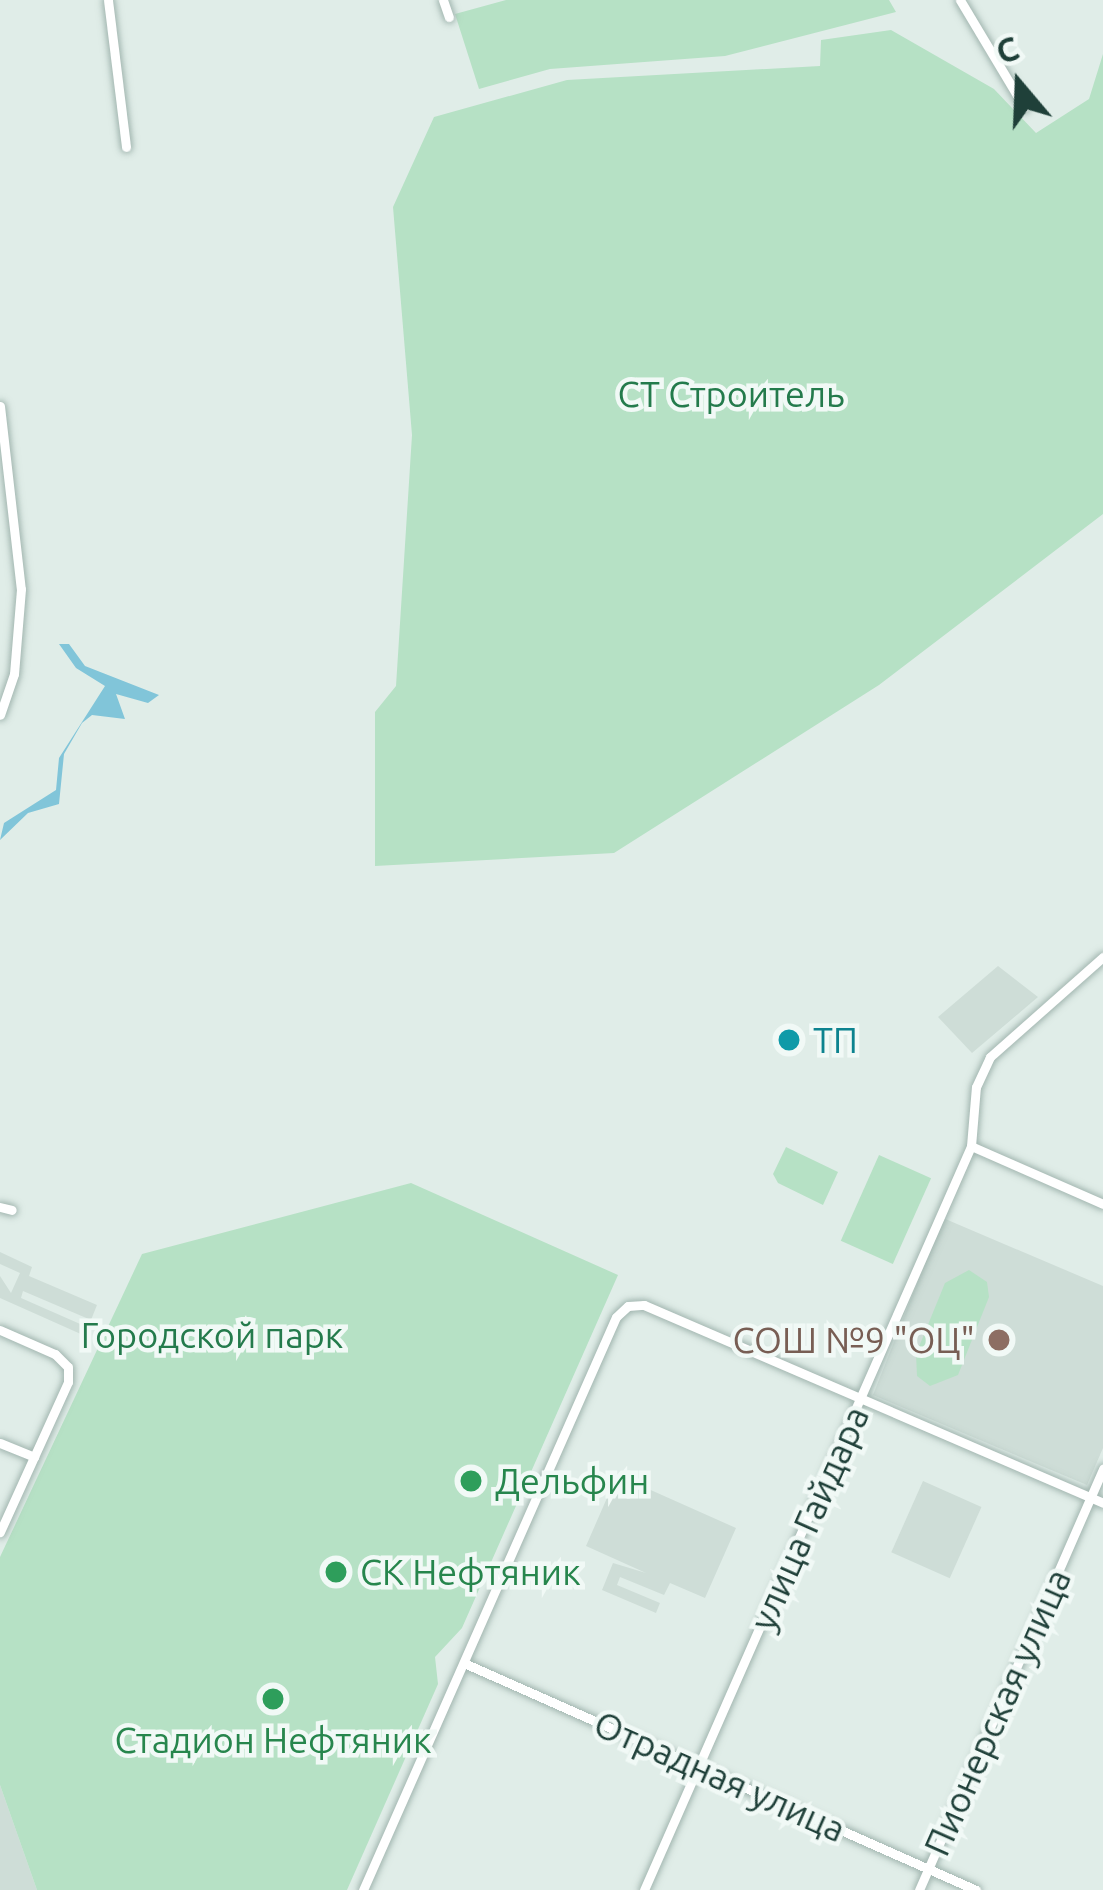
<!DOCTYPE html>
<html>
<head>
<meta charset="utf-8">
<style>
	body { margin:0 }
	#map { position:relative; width:1103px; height:1890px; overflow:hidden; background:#e0ede8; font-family:Ubuntu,sans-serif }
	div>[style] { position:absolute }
	.built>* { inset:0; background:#ceddd7; transform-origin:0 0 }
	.green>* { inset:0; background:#b6e1c5; transform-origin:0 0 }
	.water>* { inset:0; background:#81c5d9 }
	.roads { filter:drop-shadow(0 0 3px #a2b6b0) drop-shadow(0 0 3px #a2b6b0) }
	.minor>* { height:9px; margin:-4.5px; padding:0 4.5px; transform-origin:4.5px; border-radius:4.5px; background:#fff }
	.dots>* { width:33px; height:33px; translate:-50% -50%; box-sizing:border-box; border:6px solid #f1f9f6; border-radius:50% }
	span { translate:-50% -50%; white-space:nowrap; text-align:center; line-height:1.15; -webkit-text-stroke:9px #f1f9f6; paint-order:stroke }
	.park-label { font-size:36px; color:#247b4c }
	.culture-label { font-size:36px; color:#0d838f }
	.left { translate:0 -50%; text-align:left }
	.education-label { font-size:36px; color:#785e54 }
	.right { translate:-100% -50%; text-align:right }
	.leisure-label { font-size:36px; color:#27864d }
	.street-label { font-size:36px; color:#1f4039 }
	.north { position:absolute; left:959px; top:24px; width:120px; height:120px; -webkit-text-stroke:9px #f1f9f6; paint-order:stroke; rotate:341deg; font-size:33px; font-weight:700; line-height:48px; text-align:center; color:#1f4039 }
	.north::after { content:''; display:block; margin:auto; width:42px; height:54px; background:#1f4039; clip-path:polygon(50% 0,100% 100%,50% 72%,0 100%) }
</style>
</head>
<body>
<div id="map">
	<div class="built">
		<div style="clip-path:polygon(998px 966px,1038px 997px,972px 1053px,938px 1017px)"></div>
		<div style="clip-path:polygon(943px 1218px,1103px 1286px,1103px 1448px,1087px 1485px,873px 1395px)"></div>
		<div style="clip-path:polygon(0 1252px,32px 1267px,29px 1276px,97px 1305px,91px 1320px,23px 1291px,21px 1298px,87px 1327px,83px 1335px,0 1298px,0 1276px,11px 1293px,20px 1273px,0 1264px)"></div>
		<div style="clip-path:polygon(617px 1475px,736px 1528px,705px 1598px,670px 1583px,664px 1595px,620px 1577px,617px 1585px,660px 1603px,656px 1613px,602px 1590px,613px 1563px,646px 1573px,586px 1546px)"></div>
		<div style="left:923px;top:1481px;width:64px;height:78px;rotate:24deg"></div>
		<div style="clip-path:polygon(0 1785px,37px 1890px,0 1890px)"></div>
	</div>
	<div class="green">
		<div style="clip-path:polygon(506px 0,889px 0,896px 12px,725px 56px,550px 69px,479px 89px,455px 14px)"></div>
		<div style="clip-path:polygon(891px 30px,994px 89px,1036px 133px,1089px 99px,1103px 54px,1103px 514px,879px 685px,614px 853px,375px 866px,375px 712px,396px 686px,412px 435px,393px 207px,434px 117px,567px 80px,820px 66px,821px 40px)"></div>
		<div style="clip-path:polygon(786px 1147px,838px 1172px,823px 1205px,778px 1183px,773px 1174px)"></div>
		<div style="left:879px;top:1155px;width:57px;height:94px;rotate:24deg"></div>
		<div style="clip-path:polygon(411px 1183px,618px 1275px,462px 1628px,435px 1657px,438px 1684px,347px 1890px,37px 1890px,0 1785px,0 1557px,142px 1254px)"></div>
		<div style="clip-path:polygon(969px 1270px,987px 1282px,989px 1297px,958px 1375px,930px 1386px,917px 1376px,916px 1354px,945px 1283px)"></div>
	</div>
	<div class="water">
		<div style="clip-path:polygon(59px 644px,69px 644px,85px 666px,159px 695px,148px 703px,116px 694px,125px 719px,92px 715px,82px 723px,64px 754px,59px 804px,28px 813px,0 840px,4px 823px,56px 790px,59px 758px,105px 686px,76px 668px)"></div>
	</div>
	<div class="roads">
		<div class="minor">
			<div style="left:108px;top:0;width:148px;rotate:83deg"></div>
			<div style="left:443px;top:0;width:18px;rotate:71deg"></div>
			<div style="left:960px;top:0;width:125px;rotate:59.1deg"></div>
			<div style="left:0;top:406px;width:184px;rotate:83.5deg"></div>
			<div style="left:21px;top:589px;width:85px;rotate:94.7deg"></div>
			<div style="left:14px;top:674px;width:43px;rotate:108.9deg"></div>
			<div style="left:971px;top:1146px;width:59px;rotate:-85.2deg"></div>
			<div style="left:976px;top:1087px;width:33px;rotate:-65deg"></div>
			<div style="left:990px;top:1057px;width:151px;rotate:-41.5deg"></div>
			<div style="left:971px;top:1146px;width:144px;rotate:23.7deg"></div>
			<div style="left:0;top:1207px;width:12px;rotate:14deg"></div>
			<div style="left:0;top:1330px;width:60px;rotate:23.6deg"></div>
			<div style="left:55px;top:1354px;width:18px;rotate:45deg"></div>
			<div style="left:68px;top:1367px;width:15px;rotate:90deg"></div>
			<div style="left:68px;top:1382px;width:165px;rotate:114.4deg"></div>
			<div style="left:0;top:1443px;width:37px;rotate:22deg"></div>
			<div style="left:464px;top:1663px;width:560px;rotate:23.91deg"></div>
			<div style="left:363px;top:1890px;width:626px;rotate:-66.18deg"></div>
			<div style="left:616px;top:1317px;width:16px;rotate:-43deg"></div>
			<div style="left:628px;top:1306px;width:16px;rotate:-4deg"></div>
			<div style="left:644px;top:1305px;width:500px;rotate:23.3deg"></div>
			<div style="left:644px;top:1890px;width:813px;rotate:-66.27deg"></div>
			<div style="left:919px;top:1890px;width:460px;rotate:-66.4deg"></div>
		</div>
	</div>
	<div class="dots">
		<div style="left:789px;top:1040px;background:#0f9aa8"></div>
		<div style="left:999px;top:1340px;background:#8d6e63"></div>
		<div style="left:471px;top:1481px;background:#2e9e5b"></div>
		<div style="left:336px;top:1572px;background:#2e9e5b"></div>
		<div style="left:273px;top:1699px;background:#2e9e5b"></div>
	</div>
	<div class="park-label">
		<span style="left:731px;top:394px">СТ Строитель</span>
		<span style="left:212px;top:1335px">Городской парк</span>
	</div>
	<div class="culture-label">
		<span class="left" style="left:813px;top:1040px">ТП</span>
	</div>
	<div class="education-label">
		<span class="right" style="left:975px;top:1340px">СОШ №9 "ОЦ"</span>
	</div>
	<div class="leisure-label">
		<span class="left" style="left:495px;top:1481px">Дельфин</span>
		<span class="left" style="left:360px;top:1572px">СК Нефтяник</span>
		<span style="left:273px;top:1740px">Стадион Нефтяник</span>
	</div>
	<div class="street-label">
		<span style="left:809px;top:1518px;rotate:-66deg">улица Гайдара</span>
		<span style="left:997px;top:1712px;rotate:-66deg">Пионерская улица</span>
		<span style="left:720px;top:1776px;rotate:24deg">Отрадная улица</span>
	</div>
	<div class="north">С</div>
</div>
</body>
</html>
